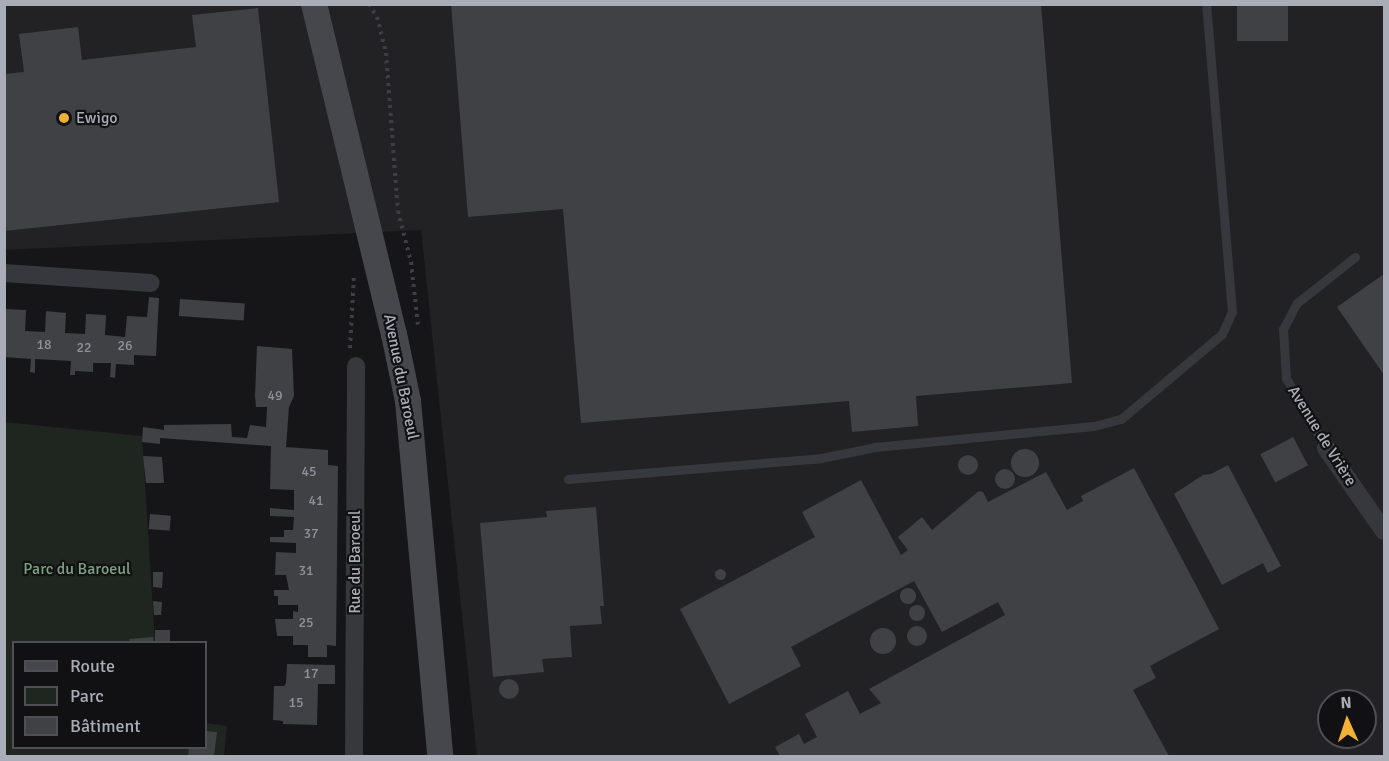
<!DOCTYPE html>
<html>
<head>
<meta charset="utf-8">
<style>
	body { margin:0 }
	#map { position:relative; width:1389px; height:761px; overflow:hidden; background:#161618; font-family:Signika,sans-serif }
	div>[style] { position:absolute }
	.built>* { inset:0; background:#222225 }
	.green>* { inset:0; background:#1e261f }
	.building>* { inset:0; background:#404145; transform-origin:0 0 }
	.round { border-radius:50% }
	.path>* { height:4px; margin-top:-2px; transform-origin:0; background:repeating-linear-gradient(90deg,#3d3f44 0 3px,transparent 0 7.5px) }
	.lane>* { height:9px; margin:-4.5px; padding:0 4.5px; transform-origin:4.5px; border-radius:4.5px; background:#37383d }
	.street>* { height:18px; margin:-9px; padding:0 9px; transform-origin:9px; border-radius:9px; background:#37383d }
	.secondary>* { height:26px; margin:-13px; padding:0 13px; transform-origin:13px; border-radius:13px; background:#45474d }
	.dots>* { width:16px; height:16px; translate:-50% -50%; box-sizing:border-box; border:3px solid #111113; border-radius:50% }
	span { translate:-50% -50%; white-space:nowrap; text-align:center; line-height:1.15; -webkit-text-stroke:4.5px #111113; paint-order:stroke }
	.number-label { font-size:14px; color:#8e929b }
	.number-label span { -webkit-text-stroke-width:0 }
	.poi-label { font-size:16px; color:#a8adb8 }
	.left { translate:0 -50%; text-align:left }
	.street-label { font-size:16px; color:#a8adb8 }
	.park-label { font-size:16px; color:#7fa381 }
	.frame { position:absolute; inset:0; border:6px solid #a8adb8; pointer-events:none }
	.legend { position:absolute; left:12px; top:641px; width:195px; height:108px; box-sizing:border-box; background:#111113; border:2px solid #4d4f55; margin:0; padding:8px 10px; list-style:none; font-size:18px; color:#a8adb8 }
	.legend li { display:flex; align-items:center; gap:12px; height:30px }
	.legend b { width:30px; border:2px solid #4d4f55 }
	.north { position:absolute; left:1317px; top:689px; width:60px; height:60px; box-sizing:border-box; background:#111113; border:2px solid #4d4f55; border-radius:50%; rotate:357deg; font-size:16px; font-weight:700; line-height:24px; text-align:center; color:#a8adb8 }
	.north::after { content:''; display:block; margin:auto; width:21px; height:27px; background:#f2b134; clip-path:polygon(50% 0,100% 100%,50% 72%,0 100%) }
</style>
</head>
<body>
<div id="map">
	<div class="built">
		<div style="clip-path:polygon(evenodd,4px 5px,1384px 5px,1384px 756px,477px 756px,421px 230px,5px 250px,4px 5px,1329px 701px,1365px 701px,1365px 737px,1329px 737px,1329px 701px)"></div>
	</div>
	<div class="green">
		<div style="clip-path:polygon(4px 422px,142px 436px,155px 642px,14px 642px,14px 748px,206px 748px,206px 723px,227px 726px,224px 756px,5px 756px)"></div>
	</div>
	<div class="building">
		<div style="clip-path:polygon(451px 4px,1041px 4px,1072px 383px,916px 396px,918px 426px,852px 432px,849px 401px,581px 423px,563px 209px,468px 217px)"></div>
		<div style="left:1237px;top:4px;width:51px;height:37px"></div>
		<div style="clip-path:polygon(258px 8px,279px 202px,4px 231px,4px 74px,24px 72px,19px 34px,78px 27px,82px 60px,196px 47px,192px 15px)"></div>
		<div style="clip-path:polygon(1384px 274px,1384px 375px,1337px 307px)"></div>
		<div style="clip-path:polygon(149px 297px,159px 298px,156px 356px,134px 355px,134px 365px,116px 364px,115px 378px,110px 377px,111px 363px,93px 363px,93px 372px,75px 371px,75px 375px,70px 375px,71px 361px,35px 359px,35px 373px,30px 372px,31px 359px,4px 357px,6px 309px,26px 310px,25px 331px,45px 332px,46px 311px,66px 313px,65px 333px,85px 334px,86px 314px,106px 315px,105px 335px,125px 337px,127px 316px,147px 317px)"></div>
		<div style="left:180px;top:299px;width:65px;height:17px;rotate:4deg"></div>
		<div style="clip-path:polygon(257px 346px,292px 349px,294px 396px,289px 407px,286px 447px,328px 450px,328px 465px,338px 466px,336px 646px,327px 645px,327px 657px,308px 657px,308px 645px,293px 645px,293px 636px,277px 636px,275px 619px,293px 619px,293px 611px,298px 612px,298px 605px,278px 605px,278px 596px,274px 596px,274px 590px,289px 590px,286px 575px,275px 575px,276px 552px,296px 553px,296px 543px,270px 542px,270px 537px,284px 537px,284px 530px,293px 530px,294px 517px,270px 516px,270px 508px,294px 510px,294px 490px,270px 489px,271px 446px,160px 438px,160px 444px,142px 442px,143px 427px,164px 430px,164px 425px,231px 424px,232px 437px,247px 438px,250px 425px,266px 427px,267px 407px,256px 407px,255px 396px)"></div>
		<div style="left:1293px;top:437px;width:32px;height:37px;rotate:62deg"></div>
		<div class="round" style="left:1011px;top:449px;width:28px;height:28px"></div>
		<div class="round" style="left:958px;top:455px;width:20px;height:20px"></div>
		<div style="clip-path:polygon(143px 456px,162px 457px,164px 483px,146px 483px)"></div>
		<div style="clip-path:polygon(1228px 465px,1281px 566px,1268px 573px,1263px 563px,1222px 585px,1174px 494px,1203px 475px,1211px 474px)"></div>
		<div style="clip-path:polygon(1134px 468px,1219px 629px,1150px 666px,1156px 678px,1133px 690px,1169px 756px,780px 756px,775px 747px,799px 734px,804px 744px,817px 737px,805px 714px,848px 691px,860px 714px,881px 703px,869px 689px,1005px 615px,998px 602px,942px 632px,914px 581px,791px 647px,801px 666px,729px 704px,680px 609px,815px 537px,802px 512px,861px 480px,901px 555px,908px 550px,898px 537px,922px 517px,932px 530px,979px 491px,983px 492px,988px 502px,1046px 472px,1067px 510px,1083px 501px,1081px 496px)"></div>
		<div class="round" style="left:995px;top:469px;width:20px;height:20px"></div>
		<div style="clip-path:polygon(596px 507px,604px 606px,600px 606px,602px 624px,570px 626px,572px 657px,542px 659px,544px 672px,493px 677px,480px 523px,547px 517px,546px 511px)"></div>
		<div style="left:150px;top:514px;width:21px;height:15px;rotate:5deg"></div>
		<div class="round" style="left:714.5px;top:568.5px;width:11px;height:11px"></div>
		<div style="clip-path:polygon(153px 572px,163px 572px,162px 588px,153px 587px)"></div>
		<div class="round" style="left:900px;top:588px;width:16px;height:16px"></div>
		<div style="clip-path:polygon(153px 601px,162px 602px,161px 615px,154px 615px)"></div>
		<div class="round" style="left:909px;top:605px;width:16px;height:16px"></div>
		<div class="round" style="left:907px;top:626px;width:20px;height:20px"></div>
		<div class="round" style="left:870px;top:628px;width:26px;height:26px"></div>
		<div style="left:155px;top:630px;width:15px;height:12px"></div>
		<div style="clip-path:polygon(153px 637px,154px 642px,130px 642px,129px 639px)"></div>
		<div style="clip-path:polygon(287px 664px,335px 665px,335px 684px,318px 684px,317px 725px,283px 724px,283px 721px,273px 720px,274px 686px,284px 686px,286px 683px)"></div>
		<div class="round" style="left:499px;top:679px;width:20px;height:20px"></div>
		<div style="clip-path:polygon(206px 731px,217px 732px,214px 756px,188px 756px,189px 748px,206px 748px)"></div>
	</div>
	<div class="path">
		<div style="left:369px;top:4px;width:15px;rotate:58deg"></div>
		<div style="left:377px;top:17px;width:37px;rotate:76deg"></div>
		<div style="left:386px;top:53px;width:158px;rotate:85.7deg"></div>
		<div style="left:398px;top:211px;width:53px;rotate:75.7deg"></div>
		<div style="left:411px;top:262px;width:63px;rotate:83.7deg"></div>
		<div style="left:350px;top:348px;width:73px;rotate:-86.9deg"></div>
	</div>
	<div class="lane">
		<div style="left:1326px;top:448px;width:81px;rotate:-119.7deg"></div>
		<div style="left:1286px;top:378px;width:49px;rotate:-93.5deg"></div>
		<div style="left:1283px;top:329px;width:30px;rotate:-62deg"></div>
		<div style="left:1297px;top:303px;width:74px;rotate:-38.4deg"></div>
		<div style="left:568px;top:479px;width:254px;rotate:-4.7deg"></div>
		<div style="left:821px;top:458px;width:55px;rotate:-11.5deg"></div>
		<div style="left:875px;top:447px;width:220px;rotate:-5.5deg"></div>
		<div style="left:1094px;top:426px;width:28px;rotate:-15deg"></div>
		<div style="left:1121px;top:419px;width:132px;rotate:-40.1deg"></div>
		<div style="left:1222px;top:334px;width:24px;rotate:-66deg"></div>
		<div style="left:1232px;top:312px;width:309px;rotate:-94.8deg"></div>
	</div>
	<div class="street">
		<div style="left:4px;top:273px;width:147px;rotate:3.9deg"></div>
		<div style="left:1326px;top:448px;width:101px;rotate:55.1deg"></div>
		<div style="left:354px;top:756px;width:390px;rotate:-89.7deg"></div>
	</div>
	<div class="secondary">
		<div style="left:314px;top:4px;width:340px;rotate:76.4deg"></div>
		<div style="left:394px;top:334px;width:68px;rotate:78.2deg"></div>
		<div style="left:408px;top:401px;width:356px;rotate:84.8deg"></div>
	</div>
	<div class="dots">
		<div style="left:64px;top:118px;background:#f2b134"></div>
	</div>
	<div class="number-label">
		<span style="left:44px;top:345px">18</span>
		<span style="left:125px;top:346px">26</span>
		<span style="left:84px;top:348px">22</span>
		<span style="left:275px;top:396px">49</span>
		<span style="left:309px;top:472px">45</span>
		<span style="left:316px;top:501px">41</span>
		<span style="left:311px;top:534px">37</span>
		<span style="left:306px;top:571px">31</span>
		<span style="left:306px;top:623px">25</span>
		<span style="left:311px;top:674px">17</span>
		<span style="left:296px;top:703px">15</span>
	</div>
	<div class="poi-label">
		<span class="left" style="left:76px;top:118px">Ewigo</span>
	</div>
	<div class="street-label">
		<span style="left:401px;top:377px;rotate:79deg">Avenue du Baroeul</span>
		<span style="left:1322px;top:436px;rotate:58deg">Avenue de Vrière</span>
		<span style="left:355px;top:562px;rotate:-90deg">Rue du Baroeul</span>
	</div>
	<div class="park-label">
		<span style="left:77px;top:569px">Parc du Baroeul</span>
	</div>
	<div class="frame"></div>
	<ul class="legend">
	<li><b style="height:8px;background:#45474d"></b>Route</li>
	<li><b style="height:16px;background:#1e261f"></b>Parc</li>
	<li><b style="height:16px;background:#404145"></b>Bâtiment</li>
	</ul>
	<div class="north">N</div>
</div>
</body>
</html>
